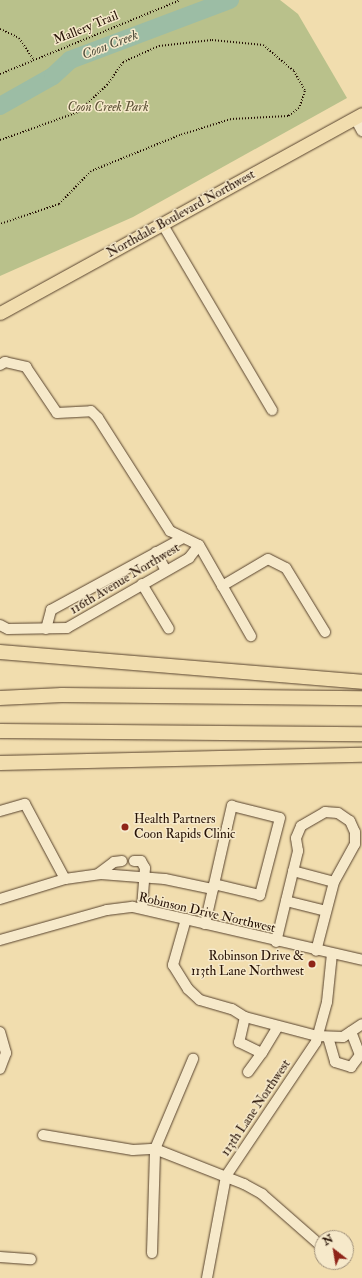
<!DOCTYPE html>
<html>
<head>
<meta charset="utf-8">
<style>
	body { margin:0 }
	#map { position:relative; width:362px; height:1278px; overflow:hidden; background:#f1ddae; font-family:"IM FELL Double Pica",serif }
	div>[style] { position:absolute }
	.green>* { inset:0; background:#b9c18b }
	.river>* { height:18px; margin:-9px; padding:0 9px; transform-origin:9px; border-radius:9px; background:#9cbda5 }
	.path>* { height:2px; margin-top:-1px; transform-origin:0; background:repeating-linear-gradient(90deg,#251004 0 1px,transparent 0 3px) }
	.roads { filter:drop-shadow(0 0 1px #58432e) drop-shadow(0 0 1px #58432e) }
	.minor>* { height:10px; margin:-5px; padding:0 5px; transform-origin:5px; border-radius:5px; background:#f6e9ca }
	.major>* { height:13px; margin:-6.5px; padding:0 6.5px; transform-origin:6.5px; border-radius:6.5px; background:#f1ddae }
	.highway>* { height:14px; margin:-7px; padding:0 7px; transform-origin:7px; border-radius:7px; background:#f1ddae }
	.dots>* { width:11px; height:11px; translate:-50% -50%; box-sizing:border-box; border:2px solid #f6e9ca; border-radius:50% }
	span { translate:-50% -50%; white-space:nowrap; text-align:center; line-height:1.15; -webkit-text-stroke:3px #f6e9ca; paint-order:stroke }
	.street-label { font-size:13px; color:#251004 }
	.park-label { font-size:13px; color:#594e33; font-style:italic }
	.poi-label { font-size:13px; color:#251004 }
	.left { translate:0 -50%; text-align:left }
	.right { translate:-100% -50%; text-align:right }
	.water-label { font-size:14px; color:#4f4d3c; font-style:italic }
	.north { position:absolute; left:314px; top:1230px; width:40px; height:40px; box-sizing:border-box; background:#f6e9ca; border:1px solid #a2927b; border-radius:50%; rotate:329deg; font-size:11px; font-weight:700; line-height:16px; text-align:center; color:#251004 }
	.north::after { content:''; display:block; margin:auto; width:14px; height:18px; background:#8f2418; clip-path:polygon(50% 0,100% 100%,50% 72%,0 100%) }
</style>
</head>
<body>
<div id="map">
	<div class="green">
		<div style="clip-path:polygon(0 0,280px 0,298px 14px,347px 98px,133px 217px,0 276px)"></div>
	</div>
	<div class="river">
		<div style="left:0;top:106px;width:61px;rotate:-29.5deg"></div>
		<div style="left:53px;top:76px;width:23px;rotate:-43deg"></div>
		<div style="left:70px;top:60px;width:171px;rotate:-20.6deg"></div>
	</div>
	<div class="path">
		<div style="left:0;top:29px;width:21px;rotate:25deg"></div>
		<div style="left:19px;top:38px;width:25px;rotate:56deg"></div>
		<div style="left:0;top:74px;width:195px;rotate:-22.3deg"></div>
		<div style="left:0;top:140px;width:83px;rotate:-19.7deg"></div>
		<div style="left:78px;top:112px;width:40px;rotate:-43deg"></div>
		<div style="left:107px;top:85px;width:28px;rotate:-55deg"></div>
		<div style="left:123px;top:62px;width:39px;rotate:-24deg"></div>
		<div style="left:159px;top:46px;width:53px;rotate:-6.5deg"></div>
		<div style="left:212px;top:40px;width:51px;rotate:5.6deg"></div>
		<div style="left:263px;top:45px;width:40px;rotate:40deg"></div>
		<div style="left:294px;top:71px;width:23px;rotate:61deg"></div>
		<div style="left:305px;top:91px;width:18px;rotate:109deg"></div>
		<div style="left:299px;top:108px;width:14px;rotate:144deg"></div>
		<div style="left:288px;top:116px;width:57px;rotate:177deg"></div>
		<div style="left:231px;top:119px;width:53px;rotate:162.6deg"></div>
		<div style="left:180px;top:135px;width:96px;rotate:158deg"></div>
		<div style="left:91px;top:171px;width:46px;rotate:134.1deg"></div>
		<div style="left:59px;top:204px;width:62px;rotate:161.3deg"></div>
	</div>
	<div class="roads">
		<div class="minor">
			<div style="left:355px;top:118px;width:15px;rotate:62deg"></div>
			<div style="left:163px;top:225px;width:215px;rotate:59.5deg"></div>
			<div style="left:0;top:365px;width:6px;rotate:-31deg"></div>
			<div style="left:5px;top:362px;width:22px;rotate:13deg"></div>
			<div style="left:26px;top:367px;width:55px;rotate:56deg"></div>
			<div style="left:57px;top:413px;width:34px;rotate:-3deg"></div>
			<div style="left:91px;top:411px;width:10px;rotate:45deg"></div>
			<div style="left:98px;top:418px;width:134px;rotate:57.5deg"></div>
			<div style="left:170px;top:531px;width:32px;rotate:26deg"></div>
			<div style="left:199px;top:545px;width:105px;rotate:60.3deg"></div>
			<div style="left:156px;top:552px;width:21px;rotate:62deg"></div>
			<div style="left:142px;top:584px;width:52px;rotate:59deg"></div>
			<div style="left:222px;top:586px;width:53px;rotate:-30.4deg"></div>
			<div style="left:268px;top:559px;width:20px;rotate:27deg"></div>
			<div style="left:286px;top:568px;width:75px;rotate:58.6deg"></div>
			<div style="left:0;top:625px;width:9px;rotate:27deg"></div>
			<div style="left:8px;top:629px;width:59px;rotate:-1deg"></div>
			<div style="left:67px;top:628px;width:141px;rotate:-29.8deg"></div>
			<div style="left:189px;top:558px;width:16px;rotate:-52deg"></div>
			<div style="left:46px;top:629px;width:20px;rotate:-75deg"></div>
			<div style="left:51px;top:610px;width:150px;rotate:-28.6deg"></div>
			<div style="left:0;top:811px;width:26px;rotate:-16deg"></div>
			<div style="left:25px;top:804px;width:85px;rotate:61.9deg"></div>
			<div style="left:65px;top:879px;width:36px;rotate:-8deg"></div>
			<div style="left:101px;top:874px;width:64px;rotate:4.5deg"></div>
			<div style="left:165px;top:879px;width:49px;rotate:11.8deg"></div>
			<div style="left:134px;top:861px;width:7px"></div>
			<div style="left:141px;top:861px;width:8px;rotate:60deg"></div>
			<div style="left:145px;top:868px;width:40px;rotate:94.3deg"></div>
			<div style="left:293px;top:871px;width:42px;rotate:15deg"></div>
			<div style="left:98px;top:874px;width:20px;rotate:-37deg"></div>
			<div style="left:114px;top:862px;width:8px;rotate:-7deg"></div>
			<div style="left:0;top:899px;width:68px;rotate:-17.1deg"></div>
			<div style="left:286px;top:901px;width:41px;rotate:14deg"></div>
			<div style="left:186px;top:919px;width:48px;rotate:105.8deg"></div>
			<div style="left:173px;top:965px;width:28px;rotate:58deg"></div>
			<div style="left:188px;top:989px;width:16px;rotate:43deg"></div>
			<div style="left:200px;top:1000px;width:33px;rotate:16deg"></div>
			<div style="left:232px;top:1009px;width:15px;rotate:32deg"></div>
			<div style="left:245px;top:1017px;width:74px;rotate:14.8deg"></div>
			<div style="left:317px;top:1036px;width:26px;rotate:2deg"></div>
			<div style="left:343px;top:1037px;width:23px;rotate:-34deg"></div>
			<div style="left:205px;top:924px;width:99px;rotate:-77.2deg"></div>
			<div style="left:227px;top:827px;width:22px;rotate:-77deg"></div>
			<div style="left:232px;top:806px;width:49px;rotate:14deg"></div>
			<div style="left:280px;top:818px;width:80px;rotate:104.6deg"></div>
			<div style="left:260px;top:895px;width:47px;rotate:-166.6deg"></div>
			<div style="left:0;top:940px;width:111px;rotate:-15.7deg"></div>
			<div style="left:107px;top:910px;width:26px;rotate:-7deg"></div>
			<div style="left:133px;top:907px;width:235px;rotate:13deg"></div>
			<div style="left:276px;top:942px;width:94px;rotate:-76.4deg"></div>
			<div style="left:298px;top:851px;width:13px;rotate:-99deg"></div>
			<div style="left:296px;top:838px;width:13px;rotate:-67deg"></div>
			<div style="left:301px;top:826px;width:28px;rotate:-30deg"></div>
			<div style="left:325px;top:812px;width:13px;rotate:4deg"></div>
			<div style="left:338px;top:813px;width:14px;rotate:34deg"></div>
			<div style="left:350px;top:821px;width:12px;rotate:66deg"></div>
			<div style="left:355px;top:832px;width:12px;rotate:90deg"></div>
			<div style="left:355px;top:844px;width:43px;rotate:118.9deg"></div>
			<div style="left:334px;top:882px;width:71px;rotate:104.6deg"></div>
			<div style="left:245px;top:1017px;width:26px;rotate:103deg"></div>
			<div style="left:239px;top:1042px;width:25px;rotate:26deg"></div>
			<div style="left:262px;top:1053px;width:31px;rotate:-59deg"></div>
			<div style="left:0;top:1032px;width:22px;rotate:74deg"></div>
			<div style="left:6px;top:1053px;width:17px;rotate:111deg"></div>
			<div style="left:328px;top:1037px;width:26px;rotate:74deg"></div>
			<div style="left:335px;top:1062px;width:17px;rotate:17deg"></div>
			<div style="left:351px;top:1067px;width:15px;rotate:-53deg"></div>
			<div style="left:360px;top:1055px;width:25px;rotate:-111deg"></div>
			<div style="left:248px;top:1072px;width:24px;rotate:-54deg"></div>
			<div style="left:43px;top:1135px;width:91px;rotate:9.5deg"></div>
			<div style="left:133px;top:1150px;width:22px;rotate:-3deg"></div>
			<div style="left:155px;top:1149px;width:96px;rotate:21.5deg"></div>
			<div style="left:244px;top:1184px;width:21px;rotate:29deg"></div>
			<div style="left:262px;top:1194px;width:77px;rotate:41.3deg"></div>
			<div style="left:152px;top:1253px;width:104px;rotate:-88.3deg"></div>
			<div style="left:155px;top:1149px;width:98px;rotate:-67.1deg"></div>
			<div style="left:0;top:1257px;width:31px;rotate:4deg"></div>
			<div style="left:207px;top:1278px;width:104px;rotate:-79.4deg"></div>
			<div style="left:226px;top:1176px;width:161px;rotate:-56.1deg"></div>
			<div style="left:316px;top:1042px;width:41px;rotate:-74.6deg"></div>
			<div style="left:327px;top:1002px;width:48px;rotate:-84.1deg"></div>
		</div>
		<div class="major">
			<div style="left:0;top:313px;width:413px;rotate:-28.8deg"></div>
		</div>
		<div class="highway">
			<div style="left:0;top:652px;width:363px;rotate:4.7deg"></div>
			<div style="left:0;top:698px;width:62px;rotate:-2.8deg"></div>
			<div style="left:62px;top:695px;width:300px;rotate:0.6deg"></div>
			<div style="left:0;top:731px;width:362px;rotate:0.5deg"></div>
			<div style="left:0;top:763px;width:362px;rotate:-1.3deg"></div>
		</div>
	</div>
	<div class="dots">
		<div style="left:125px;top:827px;background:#8f2418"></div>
		<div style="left:312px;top:964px;background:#8f2418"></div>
	</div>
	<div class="street-label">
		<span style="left:86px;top:28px;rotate:-22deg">Mallery Trail</span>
		<span style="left:181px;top:214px;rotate:-29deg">Northdale Boulevard Northwest</span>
		<span style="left:125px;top:579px;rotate:-31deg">116th Avenue Northwest</span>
		<span style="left:207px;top:913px;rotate:13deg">Robinson Drive Northwest</span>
		<span style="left:256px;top:1108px;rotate:-56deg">113th Lane Northwest</span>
	</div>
	<div class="park-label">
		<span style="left:108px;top:107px">Coon Creek Park</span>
	</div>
	<div class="poi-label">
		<span class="left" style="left:134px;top:827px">Health Partners<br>Coon Rapids Clinic</span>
		<span class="right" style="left:304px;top:964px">Robinson Drive &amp;<br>113th Lane Northwest</span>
	</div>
	<div class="water-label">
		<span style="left:110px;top:45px;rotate:-21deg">Coon Creek</span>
	</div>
	<div class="north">N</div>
</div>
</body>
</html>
